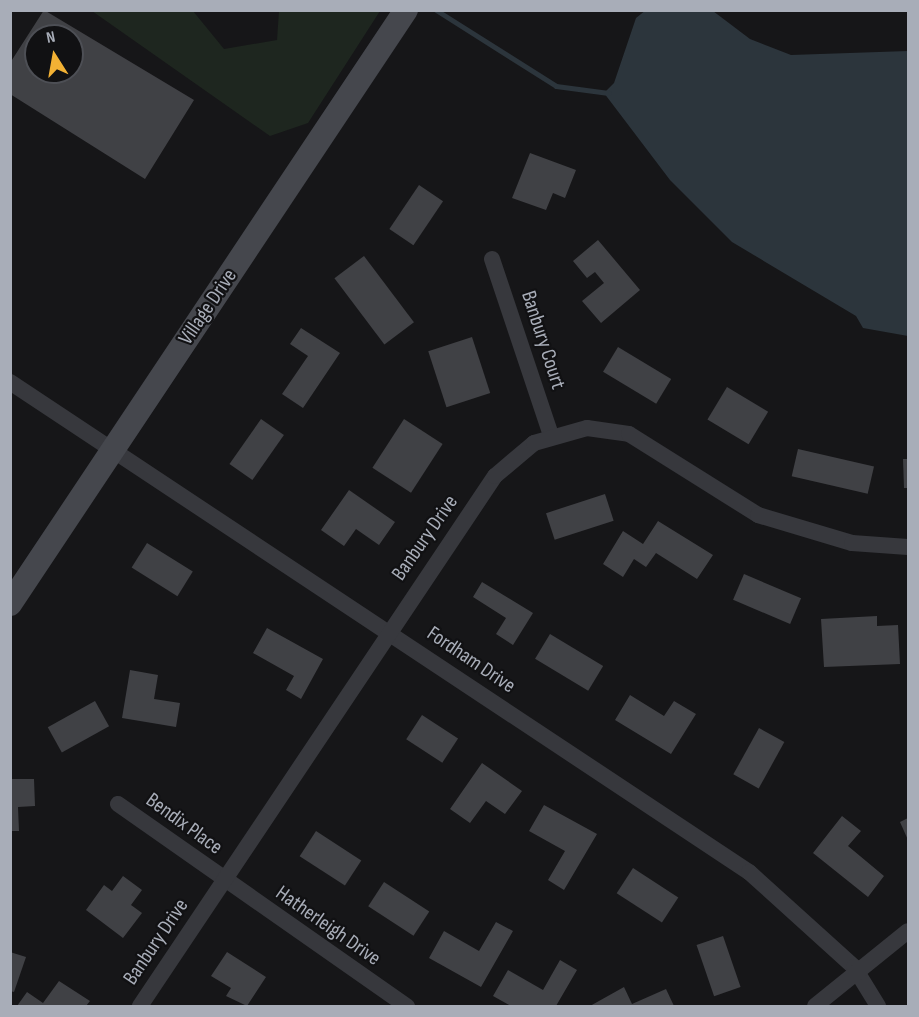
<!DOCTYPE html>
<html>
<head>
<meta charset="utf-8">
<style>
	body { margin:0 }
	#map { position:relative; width:919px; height:1017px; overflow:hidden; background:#161618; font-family:"Sofia Sans Condensed",sans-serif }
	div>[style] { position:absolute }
	.green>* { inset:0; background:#1e261f }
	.water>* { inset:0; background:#2c353c }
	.stream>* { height:5px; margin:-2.5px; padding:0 2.5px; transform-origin:2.5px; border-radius:2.5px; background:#2c353c }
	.building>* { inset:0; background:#404145; transform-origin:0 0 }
	.minor>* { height:16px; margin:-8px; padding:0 8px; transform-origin:8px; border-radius:8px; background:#37383d }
	.secondary>* { height:24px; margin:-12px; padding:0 12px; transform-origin:12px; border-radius:12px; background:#45474d }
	span { translate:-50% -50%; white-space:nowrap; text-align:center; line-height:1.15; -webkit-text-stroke:4.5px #111113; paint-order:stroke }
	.street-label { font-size:21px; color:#a8adb8 }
	.frame { position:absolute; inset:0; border:12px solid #a8adb8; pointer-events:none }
	.north { position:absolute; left:24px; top:24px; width:60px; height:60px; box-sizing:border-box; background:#111113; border:2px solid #4d4f55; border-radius:50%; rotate:349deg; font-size:16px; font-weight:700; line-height:24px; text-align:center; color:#a8adb8 }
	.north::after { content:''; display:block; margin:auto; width:21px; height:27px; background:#f2b134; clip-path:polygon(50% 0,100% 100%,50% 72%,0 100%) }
</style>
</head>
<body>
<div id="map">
	<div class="green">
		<div style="clip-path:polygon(92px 11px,193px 11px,224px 49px,277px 40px,279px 11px,380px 11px,308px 123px,270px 136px)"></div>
	</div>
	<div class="water">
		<div style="clip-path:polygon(646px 10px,713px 11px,750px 39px,791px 55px,908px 51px,908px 336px,863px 328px,856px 316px,732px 242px,670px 180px,604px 93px,614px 83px,636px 18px)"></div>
	</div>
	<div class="stream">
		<div style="left:436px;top:10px;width:142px;rotate:32.3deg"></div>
		<div style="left:556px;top:86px;width:53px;rotate:7.5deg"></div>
	</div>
	<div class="building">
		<div style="clip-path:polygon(evenodd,44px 10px,194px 100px,145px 179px,10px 94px,10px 63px,44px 10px,36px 36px,72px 36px,72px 72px,36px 72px,36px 36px)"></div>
		<div style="clip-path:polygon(530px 153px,576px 170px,565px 198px,553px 193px,546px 210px,512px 198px)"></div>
		<div style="left:419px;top:185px;width:29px;height:53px;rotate:34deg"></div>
		<div style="clip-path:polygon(598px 240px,640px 290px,601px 323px,582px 301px,604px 283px,595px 272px,587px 278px,573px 261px)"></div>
		<div style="left:364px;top:256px;width:83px;height:37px;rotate:53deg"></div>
		<div style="clip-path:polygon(301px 328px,340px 353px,303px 408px,282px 394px,308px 356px,290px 344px)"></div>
		<div style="left:472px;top:337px;width:59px;height:46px;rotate:72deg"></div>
		<div style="left:618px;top:347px;width:62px;height:29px;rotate:31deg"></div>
		<div style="left:727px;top:387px;width:48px;height:38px;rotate:31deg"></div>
		<div style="left:261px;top:419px;width:28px;height:55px;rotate:35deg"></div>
		<div style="left:404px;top:419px;width:46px;height:58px;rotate:33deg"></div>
		<div style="left:798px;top:449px;width:78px;height:28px;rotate:13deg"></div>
		<div style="clip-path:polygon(903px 459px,908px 459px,908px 488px,904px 488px)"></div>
		<div style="clip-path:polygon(349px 490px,395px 522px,379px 545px,356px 529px,344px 546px,321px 530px)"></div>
		<div style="left:605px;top:494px;width:28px;height:62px;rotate:72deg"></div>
		<div style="clip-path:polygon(658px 521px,713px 555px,697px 579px,656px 553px,646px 567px,634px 559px,623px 577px,603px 564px,623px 531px,643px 544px)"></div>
		<div style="left:147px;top:543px;width:54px;height:29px;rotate:32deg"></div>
		<div style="left:744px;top:574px;width:62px;height:28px;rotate:23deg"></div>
		<div style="clip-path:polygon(482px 582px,533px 613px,513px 645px,496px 634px,506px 618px,473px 597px)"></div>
		<div style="clip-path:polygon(877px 616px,877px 626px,898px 625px,900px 664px,824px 667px,821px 619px)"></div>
		<div style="clip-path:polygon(267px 628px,323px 659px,301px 699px,286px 690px,294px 676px,253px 653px)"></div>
		<div style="left:550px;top:634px;width:62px;height:29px;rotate:31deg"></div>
		<div style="clip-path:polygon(130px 670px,158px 675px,154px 699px,180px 703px,176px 727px,122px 718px)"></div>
		<div style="clip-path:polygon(630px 695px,664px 716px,674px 701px,696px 714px,671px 754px,615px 720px)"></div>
		<div style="left:95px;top:701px;width:29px;height:54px;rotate:61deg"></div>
		<div style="left:422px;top:715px;width:43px;height:29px;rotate:33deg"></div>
		<div style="left:759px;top:728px;width:29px;height:53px;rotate:29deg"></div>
		<div style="clip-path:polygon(482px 763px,522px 791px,505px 814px,486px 801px,470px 823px,450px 809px)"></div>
		<div style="clip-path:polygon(10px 779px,34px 779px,35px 806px,18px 807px,19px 831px,10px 831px)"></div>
		<div style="clip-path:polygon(544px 805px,597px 834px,564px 890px,548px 880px,565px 851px,529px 831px)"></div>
		<div style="clip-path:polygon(842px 816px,861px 831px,848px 846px,884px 876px,868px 897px,813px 853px)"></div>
		<div style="clip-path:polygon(908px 818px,908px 840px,900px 822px)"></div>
		<div style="left:316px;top:831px;width:54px;height:30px;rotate:33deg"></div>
		<div style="left:633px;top:868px;width:54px;height:30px;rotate:33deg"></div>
		<div style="clip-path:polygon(123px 876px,142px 890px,131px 905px,142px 913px,123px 938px,86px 910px,104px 885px,112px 891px)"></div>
		<div style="left:384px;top:882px;width:54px;height:29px;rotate:33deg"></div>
		<div style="clip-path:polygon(496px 922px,513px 931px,481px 987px,429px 958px,444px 931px,479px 951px)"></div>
		<div style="left:723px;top:936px;width:54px;height:28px;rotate:71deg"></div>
		<div style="clip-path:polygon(10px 952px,26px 957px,14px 992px,10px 991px)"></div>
		<div style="clip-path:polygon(227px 952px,266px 977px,247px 1006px,226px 996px,231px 988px,211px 976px)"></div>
		<div style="clip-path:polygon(560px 960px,577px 970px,556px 1006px,511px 1006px,493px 996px,508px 970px,543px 990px)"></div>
		<div style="clip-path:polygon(59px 981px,90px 1001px,86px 1006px,17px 1006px,27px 992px,43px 1003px)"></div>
		<div style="clip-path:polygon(624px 987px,632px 1004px,666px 989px,674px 1006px,590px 1006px)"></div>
	</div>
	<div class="minor">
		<div style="left:492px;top:259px;width:186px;rotate:71.5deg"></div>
		<div style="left:10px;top:382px;width:887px;rotate:33.55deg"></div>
		<div style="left:749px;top:872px;width:142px;rotate:42.1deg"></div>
		<div style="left:854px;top:967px;width:46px;rotate:58.4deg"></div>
		<div style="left:118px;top:804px;width:353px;rotate:35deg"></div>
		<div style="left:140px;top:1006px;width:638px;rotate:-56.19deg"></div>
		<div style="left:495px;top:476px;width:51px;rotate:-40.2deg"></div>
		<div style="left:534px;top:443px;width:55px;rotate:-15.8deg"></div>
		<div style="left:587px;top:428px;width:42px;rotate:8.1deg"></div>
		<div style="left:629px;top:434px;width:152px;rotate:32.1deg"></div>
		<div style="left:758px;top:515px;width:98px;rotate:16.6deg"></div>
		<div style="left:852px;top:543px;width:56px;rotate:4.1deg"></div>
		<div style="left:815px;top:1006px;width:119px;rotate:-38.9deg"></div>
	</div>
	<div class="secondary">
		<div style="left:10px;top:604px;width:714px;rotate:-56.31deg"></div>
	</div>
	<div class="street-label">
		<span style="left:208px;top:307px;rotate:-56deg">Village Drive</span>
		<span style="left:543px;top:340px;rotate:72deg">Banbury Court</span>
		<span style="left:425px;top:538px;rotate:-55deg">Banbury Drive</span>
		<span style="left:471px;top:660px;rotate:34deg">Fordham Drive</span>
		<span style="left:184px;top:824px;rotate:36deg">Bendix Place</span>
		<span style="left:328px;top:926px;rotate:35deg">Hatherleigh Drive</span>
		<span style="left:156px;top:942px;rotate:-56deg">Banbury Drive</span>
	</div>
	<div class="frame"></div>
	<div class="north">N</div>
</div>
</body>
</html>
